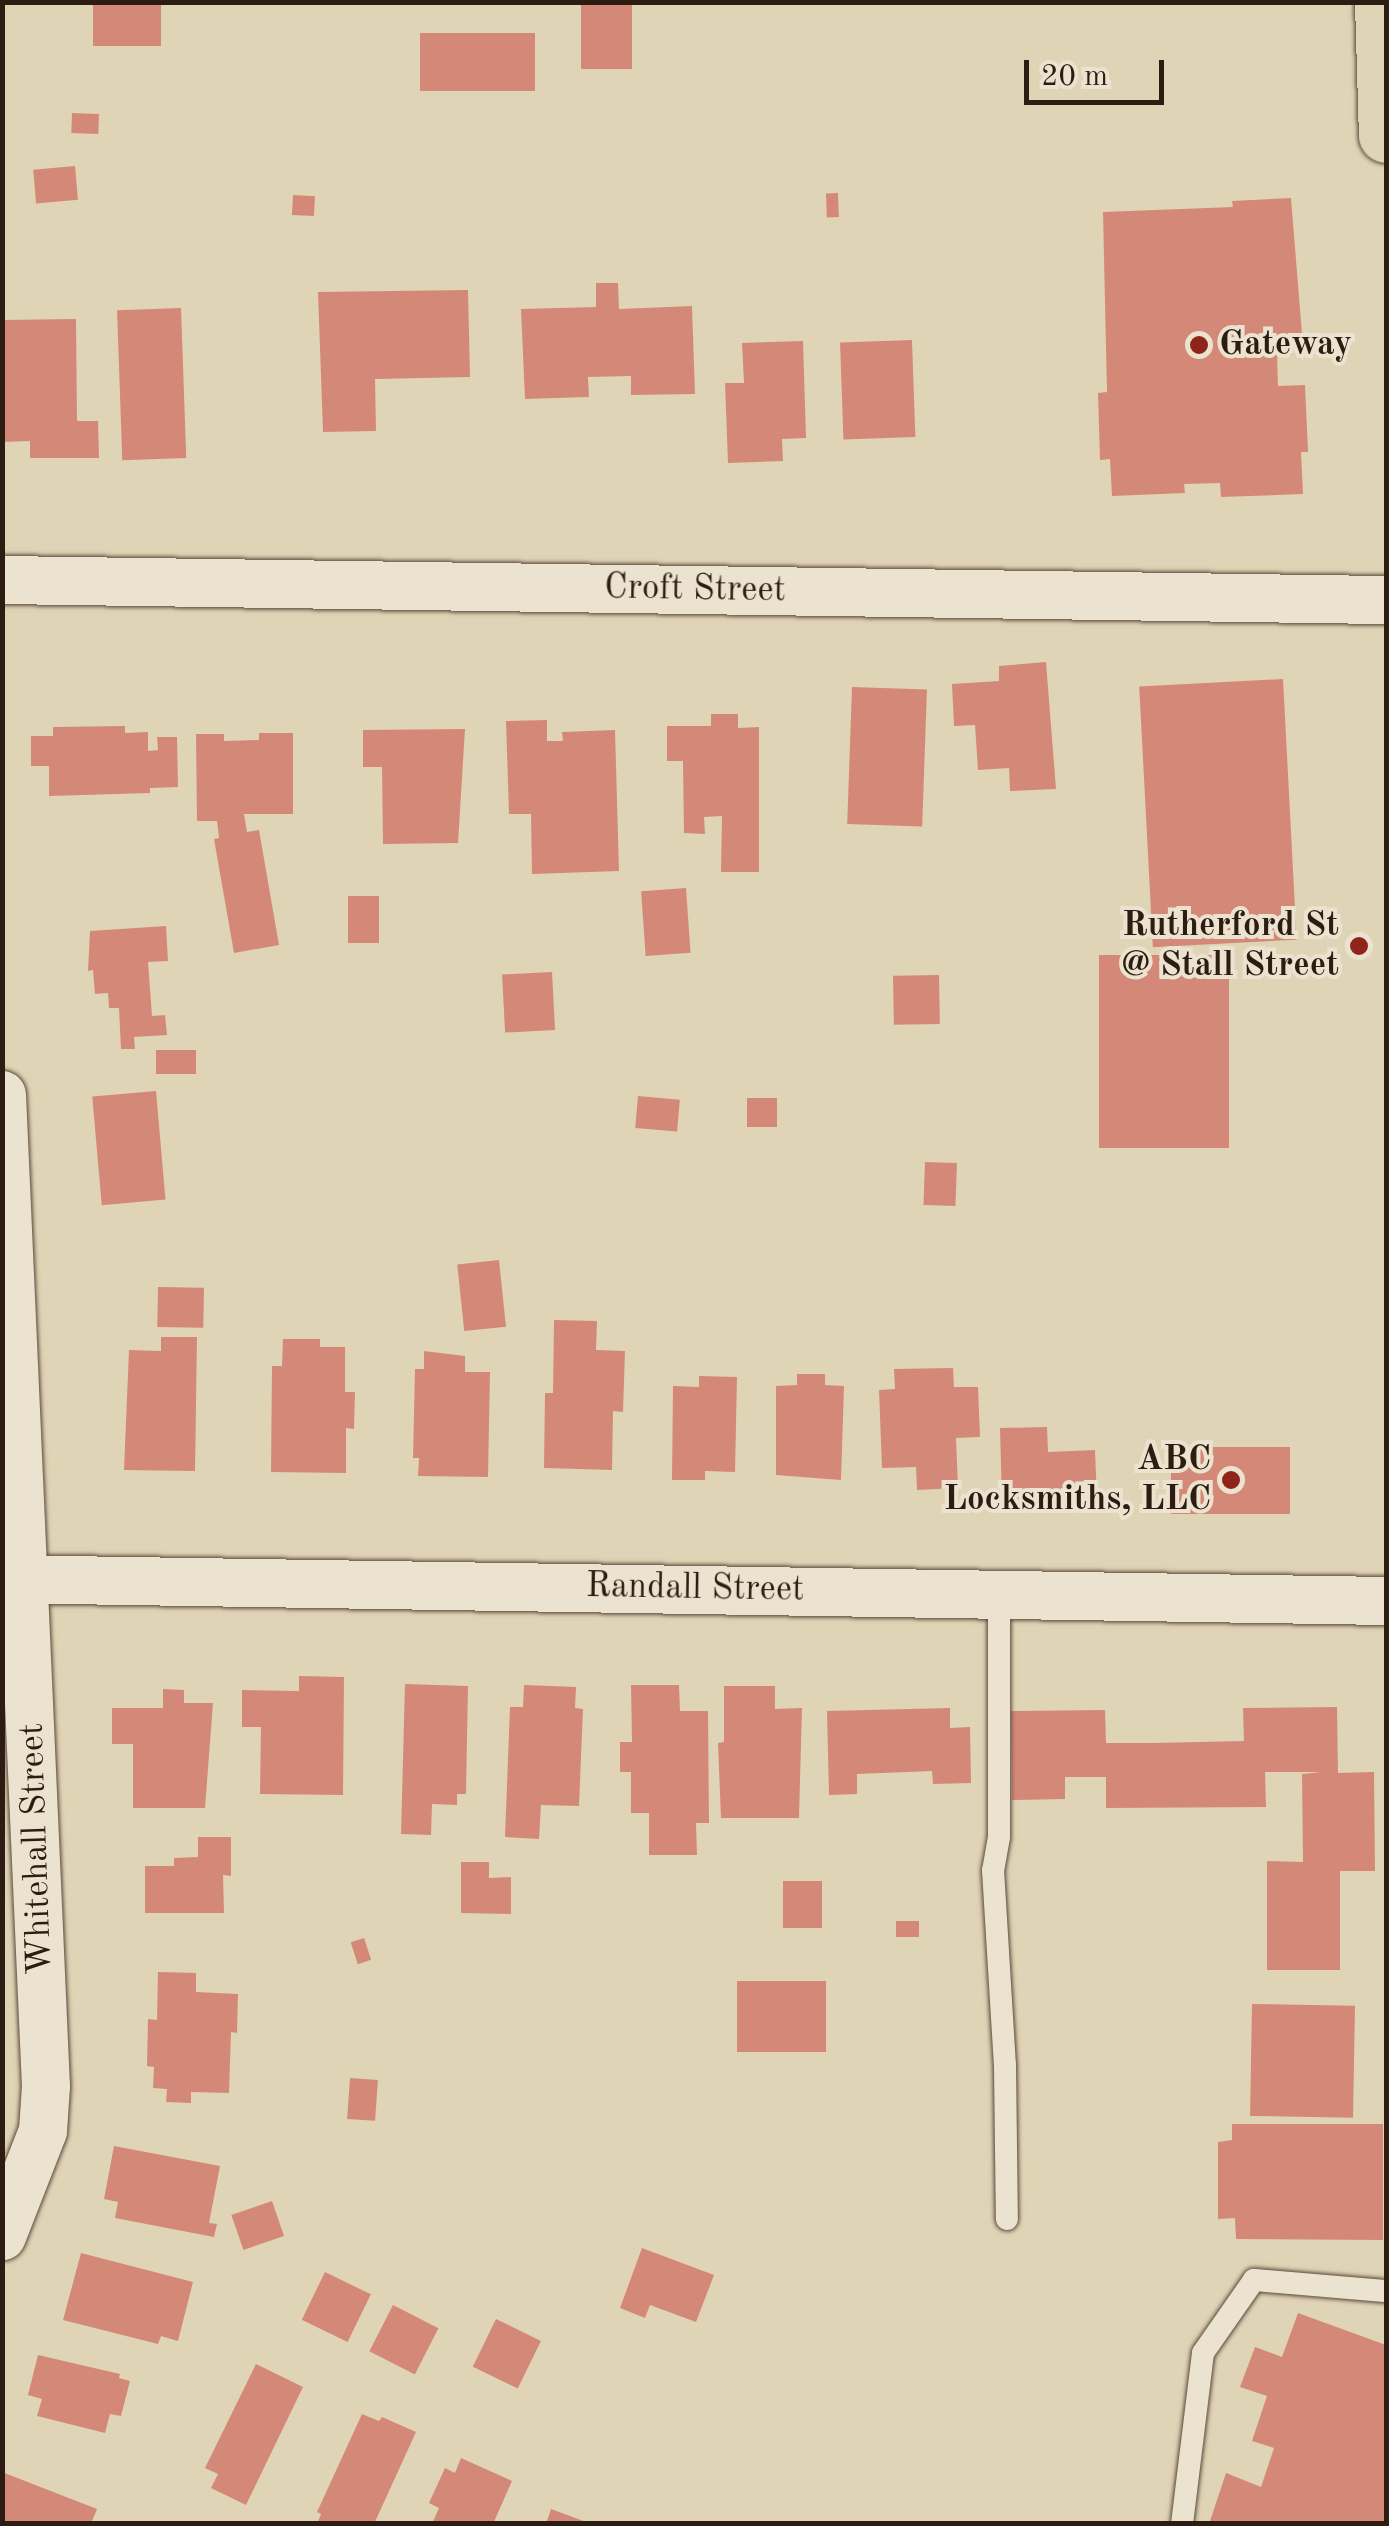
<!DOCTYPE html>
<html>
<head>
<meta charset="utf-8">
<style>
	body { margin:0 }
	#map { position:relative; width:1389px; height:2526px; overflow:hidden; background:#e0d4b6; font-family:"Old Standard TT",serif }
	div>[style] { position:absolute }
	.building>* { inset:0; background:#d48978; transform-origin:0 0 }
	.roads { filter:drop-shadow(0 0 2px #5a4a3a) drop-shadow(0 0 2px #5a4a3a) }
	.service>* { height:22px; margin:-11px; padding:0 11px; transform-origin:11px; border-radius:11px; background:#ebe3d0 }
	.minor>* { height:48px; margin:-24px; padding:0 24px; transform-origin:24px; border-radius:24px; background:#ebe3d0 }
	.trunk>* { height:55px; margin:-27.5px; padding:0 27.5px; transform-origin:27.5px; border-radius:27.5px; background:#e0d4b6 }
	.dots>* { width:28px; height:28px; translate:-50% -50%; box-sizing:border-box; border:5px solid #ebe3d0; border-radius:50% }
	span { translate:-50% -50%; white-space:nowrap; text-align:center; line-height:1.15; -webkit-text-stroke:8px #ebe3d0; paint-order:stroke }
	.poi-label { font-size:35px; color:#2d1c11; font-weight:700 }
	.left { translate:0 -50%; text-align:left }
	.right { translate:-100% -50%; text-align:right }
	.street-label { font-size:35px; color:#2d1c11 }
	.frame { position:absolute; inset:0; border:5px solid #2d1c11; pointer-events:none }
	.scale { position:absolute; left:1024px; top:60px; width:140px; height:45px; box-sizing:border-box; border:5px solid #2d1c11; border-top:0; padding-left:12px; font-size:30px; line-height:35px; white-space:nowrap; color:#2d1c11; -webkit-text-stroke:8px #ebe3d0; paint-order:stroke }
</style>
</head>
<body>
<div id="map">
	<div class="building">
		<div style="left:93px;top:2px;width:68px;height:44px"></div>
		<div style="left:581px;top:2px;width:51px;height:67px"></div>
		<div style="left:420px;top:33px;width:115px;height:58px"></div>
		<div style="left:72px;top:113px;width:27px;height:20px;rotate:2deg"></div>
		<div style="left:75px;top:166px;width:34px;height:42px;rotate:85deg"></div>
		<div style="left:838px;top:193px;width:24px;height:12px;rotate:88deg"></div>
		<div style="left:293px;top:195px;width:22px;height:20px;rotate:3deg"></div>
		<div style="clip-path:polygon(1291px 198px,1302px 334px,1292px 334px,1292px 355px,1277px 355px,1278px 386px,1305px 385px,1308px 452px,1301px 452px,1303px 494px,1221px 497px,1220px 483px,1184px 484px,1185px 493px,1112px 496px,1110px 459px,1100px 460px,1098px 393px,1107px 392px,1103px 212px,1233px 207px,1232px 201px)"></div>
		<div style="clip-path:polygon(596px 283px,618px 283px,619px 309px,692px 306px,695px 394px,631px 395px,631px 376px,588px 377px,589px 397px,525px 399px,521px 309px,596px 307px)"></div>
		<div style="clip-path:polygon(468px 290px,470px 377px,375px 379px,376px 431px,323px 432px,318px 292px)"></div>
		<div style="left:181px;top:308px;width:150px;height:64px;rotate:88deg"></div>
		<div style="clip-path:polygon(76px 319px,77px 421px,98px 421px,99px 458px,30px 458px,30px 441px,2px 442px,2px 320px)"></div>
		<div style="left:912px;top:340px;width:97px;height:72px;rotate:88deg"></div>
		<div style="clip-path:polygon(803px 341px,806px 438px,782px 439px,783px 461px,728px 463px,725px 383px,744px 383px,742px 343px)"></div>
		<div style="clip-path:polygon(1046px 662px,1056px 789px,1010px 791px,1009px 768px,978px 770px,975px 725px,954px 726px,952px 684px,999px 681px,999px 666px)"></div>
		<div style="left:1283px;top:679px;width:261px;height:144px;rotate:87deg"></div>
		<div style="left:852px;top:687px;width:75px;height:137px;rotate:2deg"></div>
		<div style="clip-path:polygon(711px 714px,738px 714px,738px 728px,759px 727px,759px 872px,721px 872px,722px 816px,704px 817px,705px 834px,684px 833px,683px 761px,667px 761px,667px 726px,711px 726px)"></div>
		<div style="clip-path:polygon(547px 720px,547px 741px,563px 741px,562px 732px,615px 730px,619px 871px,532px 874px,531px 814px,509px 814px,506px 721px)"></div>
		<div style="clip-path:polygon(125px 726px,125px 733px,148px 732px,148px 751px,158px 750px,157px 737px,177px 737px,178px 787px,150px 788px,150px 793px,49px 796px,49px 766px,31px 766px,31px 736px,53px 736px,53px 727px)"></div>
		<div style="clip-path:polygon(465px 729px,458px 843px,383px 844px,382px 767px,363px 767px,363px 730px)"></div>
		<div style="clip-path:polygon(259px 733px,293px 733px,293px 814px,244px 814px,247px 832px,259px 830px,279px 945px,234px 953px,214px 839px,219px 838px,217px 821px,197px 821px,196px 734px,224px 734px,224px 741px,259px 740px)"></div>
		<div style="left:686px;top:888px;width:65px;height:45px;rotate:86deg"></div>
		<div style="left:348px;top:896px;width:31px;height:47px"></div>
		<div style="clip-path:polygon(166px 926px,168px 961px,148px 962px,152px 1016px,165px 1015px,167px 1035px,134px 1037px,135px 1049px,121px 1049px,119px 1008px,109px 1008px,108px 993px,95px 994px,93px 970px,88px 971px,90px 931px)"></div>
		<div style="left:1099px;top:955px;width:130px;height:193px"></div>
		<div style="left:552px;top:972px;width:58px;height:50px;rotate:87deg"></div>
		<div style="left:939px;top:975px;width:49px;height:46px;rotate:89deg"></div>
		<div style="left:196px;top:1050px;width:24px;height:40px;rotate:90deg"></div>
		<div style="left:156px;top:1091px;width:109px;height:64px;rotate:85deg"></div>
		<div style="left:638px;top:1096px;width:42px;height:32px;rotate:5deg"></div>
		<div style="left:747px;top:1098px;width:30px;height:29px"></div>
		<div style="left:925px;top:1162px;width:32px;height:43px;rotate:2deg"></div>
		<div style="left:499px;top:1260px;width:67px;height:42px;rotate:84deg"></div>
		<div style="left:158px;top:1287px;width:46px;height:40px;rotate:1deg"></div>
		<div style="clip-path:polygon(554px 1320px,597px 1321px,596px 1350px,625px 1351px,623px 1412px,613px 1411px,612px 1470px,544px 1468px,545px 1393px,553px 1393px)"></div>
		<div style="clip-path:polygon(161px 1337px,197px 1337px,195px 1471px,124px 1470px,129px 1350px,161px 1351px)"></div>
		<div style="clip-path:polygon(283px 1339px,320px 1339px,320px 1347px,345px 1347px,345px 1392px,355px 1392px,354px 1429px,346px 1428px,346px 1473px,271px 1472px,272px 1366px,282px 1366px)"></div>
		<div style="clip-path:polygon(424px 1351px,465px 1356px,465px 1372px,490px 1372px,488px 1477px,418px 1476px,419px 1458px,413px 1458px,415px 1369px,424px 1369px)"></div>
		<div style="clip-path:polygon(953px 1368px,954px 1387px,978px 1387px,980px 1437px,956px 1438px,958px 1488px,917px 1490px,916px 1467px,882px 1468px,879px 1390px,895px 1389px,894px 1369px)"></div>
		<div style="clip-path:polygon(797px 1374px,825px 1374px,825px 1385px,844px 1386px,841px 1480px,776px 1475px,776px 1386px,797px 1385px)"></div>
		<div style="clip-path:polygon(699px 1376px,737px 1377px,735px 1472px,705px 1471px,705px 1480px,672px 1480px,673px 1386px,699px 1387px)"></div>
		<div style="clip-path:polygon(1047px 1427px,1048px 1452px,1095px 1450px,1097px 1500px,1054px 1502px,1054px 1508px,1033px 1509px,1032px 1500px,1002px 1501px,1000px 1428px)"></div>
		<div style="left:1171px;top:1447px;width:119px;height:67px"></div>
		<div style="clip-path:polygon(299px 1676px,344px 1677px,343px 1795px,260px 1794px,261px 1727px,242px 1727px,242px 1690px,299px 1691px)"></div>
		<div style="clip-path:polygon(405px 1684px,468px 1686px,466px 1794px,457px 1794px,457px 1805px,432px 1804px,431px 1835px,401px 1834px)"></div>
		<div style="clip-path:polygon(524px 1685px,576px 1687px,575px 1708px,583px 1709px,579px 1806px,541px 1805px,539px 1839px,505px 1837px,510px 1707px,523px 1707px)"></div>
		<div style="clip-path:polygon(631px 1685px,679px 1685px,680px 1711px,708px 1711px,709px 1823px,696px 1823px,697px 1855px,649px 1855px,649px 1813px,631px 1813px,631px 1772px,620px 1772px,620px 1742px,632px 1742px)"></div>
		<div style="clip-path:polygon(724px 1686px,775px 1686px,775px 1709px,802px 1708px,799px 1818px,721px 1818px,718px 1743px,724px 1742px)"></div>
		<div style="clip-path:polygon(163px 1689px,184px 1690px,184px 1703px,213px 1703px,205px 1808px,133px 1808px,133px 1744px,112px 1744px,112px 1708px,163px 1708px)"></div>
		<div style="clip-path:polygon(1337px 1707px,1338px 1773px,1374px 1772px,1375px 1871px,1340px 1871px,1340px 1970px,1267px 1970px,1267px 1861px,1303px 1862px,1302px 1774px,1322px 1772px,1265px 1772px,1266px 1807px,1106px 1808px,1106px 1777px,1065px 1777px,1065px 1799px,1012px 1800px,1011px 1711px,1105px 1710px,1106px 1743px,1153px 1743px,1244px 1741px,1243px 1708px)"></div>
		<div style="clip-path:polygon(950px 1708px,950px 1728px,970px 1727px,971px 1783px,933px 1784px,932px 1771px,857px 1774px,857px 1794px,829px 1795px,827px 1711px)"></div>
		<div style="clip-path:polygon(198px 1837px,231px 1837px,231px 1876px,223px 1875px,224px 1913px,145px 1913px,145px 1866px,174px 1866px,174px 1858px,198px 1857px)"></div>
		<div style="clip-path:polygon(461px 1862px,489px 1862px,489px 1878px,511px 1877px,511px 1914px,461px 1913px)"></div>
		<div style="left:822px;top:1881px;width:47px;height:39px;rotate:90deg"></div>
		<div style="left:896px;top:1921px;width:23px;height:16px"></div>
		<div style="left:364px;top:1938px;width:23px;height:14px;rotate:72deg"></div>
		<div style="clip-path:polygon(158px 1972px,196px 1973px,196px 1992px,238px 1994px,237px 2033px,231px 2032px,229px 2093px,191px 2092px,191px 2103px,166px 2102px,167px 2089px,153px 2088px,154px 2067px,147px 2066px,148px 2019px,157px 2020px)"></div>
		<div style="left:826px;top:1981px;width:71px;height:89px;rotate:90deg"></div>
		<div style="left:1252px;top:2004px;width:103px;height:112px;rotate:1deg"></div>
		<div style="left:350px;top:2078px;width:28px;height:41px;rotate:4deg"></div>
		<div style="clip-path:polygon(1232px 2124px,1383px 2124px,1383px 2240px,1236px 2239px,1235px 2218px,1218px 2219px,1218px 2142px,1232px 2140px)"></div>
		<div style="clip-path:polygon(114px 2146px,220px 2166px,209px 2223px,217px 2224px,214px 2237px,115px 2218px,118px 2202px,104px 2199px)"></div>
		<div style="left:272px;top:2201px;width:37px;height:43px;rotate:71deg"></div>
		<div style="clip-path:polygon(642px 2248px,714px 2275px,696px 2322px,650px 2305px,645px 2318px,620px 2308px)"></div>
		<div style="clip-path:polygon(81px 2253px,193px 2282px,178px 2341px,161px 2336px,158px 2344px,63px 2320px)"></div>
		<div style="left:325px;top:2272px;width:51px;height:53px;rotate:26deg"></div>
		<div style="left:393px;top:2305px;width:51px;height:52px;rotate:27deg"></div>
		<div style="clip-path:polygon(1298px 2313px,1386px 2345px,1386px 2524px,1209px 2524px,1226px 2473px,1261px 2487px,1274px 2448px,1252px 2441px,1267px 2396px,1240px 2387px,1255px 2347px,1282px 2357px)"></div>
		<div style="left:496px;top:2319px;width:50px;height:53px;rotate:26deg"></div>
		<div style="clip-path:polygon(38px 2355px,120px 2374px,119px 2378px,130px 2381px,121px 2416px,110px 2414px,105px 2433px,37px 2416px,42px 2399px,28px 2395px)"></div>
		<div style="clip-path:polygon(256px 2364px,303px 2387px,246px 2505px,211px 2488px,218px 2474px,205px 2468px)"></div>
		<div style="clip-path:polygon(362px 2414px,379px 2421px,382px 2417px,416px 2432px,374px 2524px,317px 2524px,321px 2514px,317px 2512px)"></div>
		<div style="clip-path:polygon(461px 2458px,512px 2481px,493px 2524px,432px 2524px,439px 2508px,429px 2503px,445px 2468px,455px 2473px)"></div>
		<div style="clip-path:polygon(2px 2472px,97px 2509px,91px 2524px,2px 2524px)"></div>
		<div style="clip-path:polygon(551px 2509px,589px 2523px,589px 2524px,546px 2524px)"></div>
	</div>
	<div class="roads">
		<div class="service">
			<div style="left:999px;top:1594px;width:243px;rotate:90deg"></div>
			<div style="left:999px;top:1837px;width:34px;rotate:100deg"></div>
			<div style="left:993px;top:1870px;width:195px;rotate:86.5deg"></div>
			<div style="left:1005px;top:2065px;width:154px;rotate:89.3deg"></div>
			<div style="left:1182px;top:2524px;width:172px;rotate:-83deg"></div>
			<div style="left:1203px;top:2353px;width:89px;rotate:-55.1deg"></div>
			<div style="left:1254px;top:2280px;width:132px;rotate:4.8deg"></div>
		</div>
		<div class="minor">
			<div style="left:2px;top:580px;width:1384px;rotate:0.83deg"></div>
			<div style="left:2px;top:1095px;width:992px;rotate:87.46deg"></div>
			<div style="left:46px;top:2086px;width:45px;rotate:93.8deg"></div>
			<div style="left:43px;top:2131px;width:113px;rotate:111.3deg"></div>
			<div style="left:2px;top:1579px;width:1384px;rotate:0.91deg"></div>
		</div>
		<div class="trunk">
			<div style="left:1382px;top:2px;width:133px;rotate:88.3deg"></div>
		</div>
	</div>
	<div class="dots">
		<div style="left:1199px;top:345px;background:#8f2418"></div>
		<div style="left:1359px;top:946px;background:#8f2418"></div>
		<div style="left:1231px;top:1480px;background:#8f2418"></div>
	</div>
	<div class="poi-label">
		<span class="left" style="left:1219px;top:345px">Gateway</span>
		<span class="right" style="left:1339px;top:946px">Rutherford St<br>@ Stall Street</span>
		<span class="right" style="left:1211px;top:1480px">ABC<br>Locksmiths, LLC</span>
	</div>
	<div class="street-label">
		<span style="left:695px;top:590px;rotate:1deg">Croft Street</span>
		<span style="left:695px;top:1589px;rotate:1deg">Randall Street</span>
		<span style="left:37px;top:1849px;rotate:-92deg">Whitehall Street</span>
	</div>
	<div class="frame"></div>
	<div class="scale">20 m</div>
</div>
</body>
</html>
